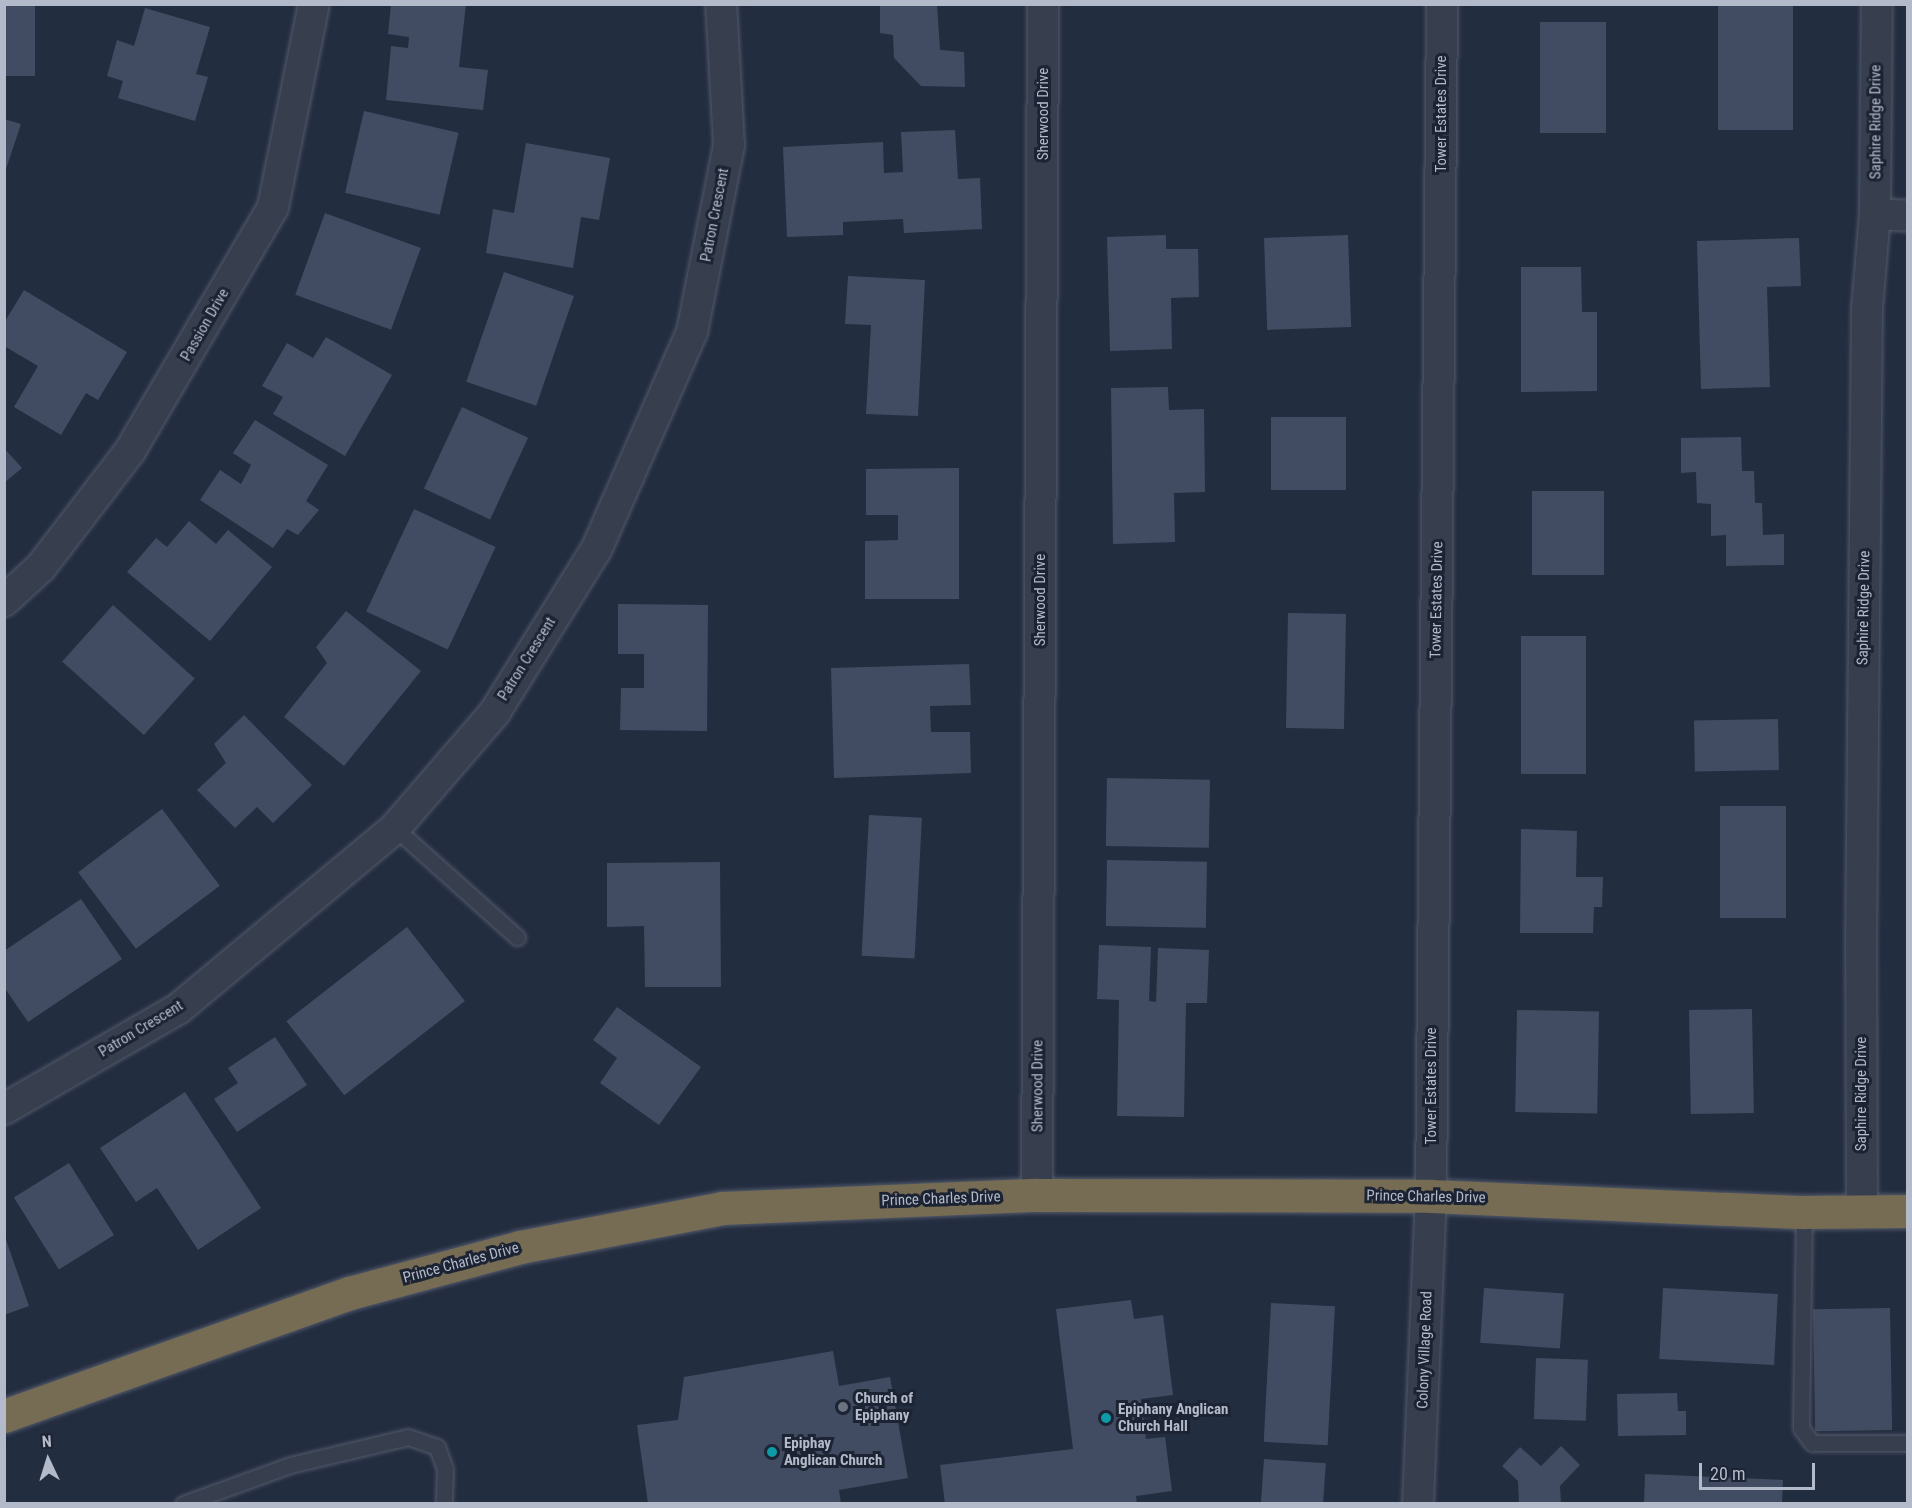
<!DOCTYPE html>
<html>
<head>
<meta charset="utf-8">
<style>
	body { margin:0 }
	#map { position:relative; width:1912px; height:1508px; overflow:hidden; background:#232d40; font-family:"Roboto Condensed",sans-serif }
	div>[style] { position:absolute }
	.building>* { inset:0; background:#414c62; transform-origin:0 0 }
	.roads { filter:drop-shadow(0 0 2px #525a6a) drop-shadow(0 0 2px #525a6a) }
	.lane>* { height:15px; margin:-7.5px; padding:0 7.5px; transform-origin:7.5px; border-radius:7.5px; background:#373f4f }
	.street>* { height:30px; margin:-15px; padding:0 15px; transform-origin:15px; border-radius:15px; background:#373f4f }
	.highway>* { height:33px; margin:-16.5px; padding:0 16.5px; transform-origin:16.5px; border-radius:16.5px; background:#766b53 }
	.dots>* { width:16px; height:16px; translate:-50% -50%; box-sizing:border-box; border:3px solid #1c2434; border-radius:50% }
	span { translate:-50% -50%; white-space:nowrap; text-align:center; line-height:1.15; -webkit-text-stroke:6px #1c2434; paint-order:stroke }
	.street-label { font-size:15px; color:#b3baca }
	.poi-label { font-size:15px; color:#b3baca; font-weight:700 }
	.left { translate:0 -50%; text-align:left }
	.frame { position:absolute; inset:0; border:6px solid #b3baca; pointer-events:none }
	.north { position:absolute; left:18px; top:1430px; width:60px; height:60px; -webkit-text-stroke:4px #1c2434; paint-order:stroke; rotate:356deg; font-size:16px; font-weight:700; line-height:24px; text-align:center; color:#b3baca }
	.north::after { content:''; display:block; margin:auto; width:21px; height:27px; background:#b3baca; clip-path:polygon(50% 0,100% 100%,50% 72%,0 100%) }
	.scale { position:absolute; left:1699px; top:1463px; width:116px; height:27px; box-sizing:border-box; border:3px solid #b3baca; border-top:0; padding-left:8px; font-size:18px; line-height:21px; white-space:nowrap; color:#b3baca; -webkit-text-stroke:4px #1c2434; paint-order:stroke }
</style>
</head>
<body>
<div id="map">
	<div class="building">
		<div style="left:4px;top:4px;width:31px;height:72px"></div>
		<div style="clip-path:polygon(391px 4px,466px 4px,459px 67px,488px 70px,483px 110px,386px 100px,391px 46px,408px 48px,409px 37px,388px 34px)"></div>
		<div style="clip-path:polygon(880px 4px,937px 4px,940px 50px,964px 52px,965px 87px,921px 86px,894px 58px,893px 35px,880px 33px)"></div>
		<div style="left:1718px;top:4px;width:75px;height:126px"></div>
		<div style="clip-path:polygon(145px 8px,210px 27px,196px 74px,208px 77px,195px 121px,118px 98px,123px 81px,107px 76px,117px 40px,134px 46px)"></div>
		<div style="left:1606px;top:22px;width:111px;height:66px;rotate:90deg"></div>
		<div style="left:364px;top:111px;width:97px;height:84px;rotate:13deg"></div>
		<div style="clip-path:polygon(4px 119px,21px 124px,5px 172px,4px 172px)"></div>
		<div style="clip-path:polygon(955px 130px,958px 179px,980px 178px,982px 229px,904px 233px,903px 219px,843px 222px,843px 235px,787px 237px,783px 147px,883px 142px,884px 173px,903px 172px,901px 132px)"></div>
		<div style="clip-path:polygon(526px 143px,610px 158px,599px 220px,581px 217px,573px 268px,486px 253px,493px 209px,514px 213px)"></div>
		<div style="left:325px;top:213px;width:102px;height:87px;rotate:20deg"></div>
		<div style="clip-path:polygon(1166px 235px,1166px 249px,1198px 249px,1199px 297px,1171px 298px,1172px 349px,1110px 351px,1107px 237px)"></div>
		<div style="left:1348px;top:235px;width:92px;height:84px;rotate:88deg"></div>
		<div style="clip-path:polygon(1799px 238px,1801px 286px,1767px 287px,1770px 387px,1701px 389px,1697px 241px)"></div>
		<div style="clip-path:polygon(1521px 267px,1581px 267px,1582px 312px,1597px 312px,1597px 391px,1521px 392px)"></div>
		<div style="left:504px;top:272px;width:74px;height:116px;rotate:19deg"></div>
		<div style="clip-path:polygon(848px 276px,925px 280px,918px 416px,866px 414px,871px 325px,845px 324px)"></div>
		<div style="clip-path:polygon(24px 290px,127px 352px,98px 400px,86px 393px,61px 435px,14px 407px,38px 366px,4px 346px,4px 323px)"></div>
		<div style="clip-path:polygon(326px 337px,392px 375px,345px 456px,273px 414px,283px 397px,262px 386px,287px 343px,313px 358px)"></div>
		<div style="clip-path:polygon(1168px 387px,1169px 410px,1204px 409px,1205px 492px,1174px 493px,1175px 542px,1113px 544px,1111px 388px)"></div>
		<div style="left:462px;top:407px;width:73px;height:90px;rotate:25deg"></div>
		<div style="left:1271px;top:417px;width:75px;height:73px"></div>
		<div style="clip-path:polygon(255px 420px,328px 465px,306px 501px,319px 510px,298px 535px,287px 529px,273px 548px,200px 500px,220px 470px,241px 484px,251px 465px,233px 453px)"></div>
		<div style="clip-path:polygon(1741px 437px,1742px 471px,1754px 471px,1755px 503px,1762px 503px,1763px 535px,1784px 534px,1784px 565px,1726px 566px,1726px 535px,1711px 536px,1711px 504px,1697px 503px,1696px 472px,1681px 473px,1681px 438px)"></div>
		<div style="clip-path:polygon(4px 448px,22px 468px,4px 483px)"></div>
		<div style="clip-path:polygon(959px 468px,959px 599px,865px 599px,865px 541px,898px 540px,898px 515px,866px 515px,866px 469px)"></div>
		<div style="left:1532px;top:491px;width:72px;height:84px"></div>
		<div style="left:414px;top:509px;width:90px;height:113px;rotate:25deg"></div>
		<div style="clip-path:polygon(189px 521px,216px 544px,228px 530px,272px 567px,210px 641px,127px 572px,156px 538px,167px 547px)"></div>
		<div style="clip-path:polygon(618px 604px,708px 605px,707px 731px,620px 730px,621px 688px,644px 688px,644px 654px,618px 654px)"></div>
		<div style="left:113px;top:605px;width:110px;height:76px;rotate:42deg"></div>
		<div style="clip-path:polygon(346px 611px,421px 671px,344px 766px,284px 717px,327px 663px,316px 647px)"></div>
		<div style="left:1288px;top:613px;width:58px;height:115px;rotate:1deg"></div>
		<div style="left:1586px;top:636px;width:138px;height:65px;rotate:90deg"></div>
		<div style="clip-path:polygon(969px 664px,971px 705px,930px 706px,931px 732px,970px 732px,971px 773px,834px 778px,831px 668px)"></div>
		<div style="clip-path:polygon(244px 715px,312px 785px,273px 823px,257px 807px,235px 828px,197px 790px,226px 763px,214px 744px)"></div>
		<div style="left:1778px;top:719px;width:51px;height:84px;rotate:89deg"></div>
		<div style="left:1107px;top:778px;width:103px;height:68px;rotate:1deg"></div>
		<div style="left:1786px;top:806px;width:112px;height:66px;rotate:90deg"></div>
		<div style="left:162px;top:809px;width:96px;height:105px;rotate:53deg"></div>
		<div style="left:869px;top:815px;width:53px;height:141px;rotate:3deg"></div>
		<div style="clip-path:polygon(1521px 829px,1577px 831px,1576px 877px,1603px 877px,1602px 907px,1594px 907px,1593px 933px,1520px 933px)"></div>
		<div style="left:1107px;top:860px;width:100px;height:66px;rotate:1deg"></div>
		<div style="clip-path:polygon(720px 862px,721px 987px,645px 987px,644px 926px,607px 927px,607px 863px)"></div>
		<div style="clip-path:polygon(81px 899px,122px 959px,28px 1022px,4px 987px,4px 951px)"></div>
		<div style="left:407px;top:927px;width:94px;height:153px;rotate:52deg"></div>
		<div style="clip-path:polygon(1099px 945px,1151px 947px,1149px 1001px,1156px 1002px,1158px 948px,1209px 950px,1207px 1003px,1186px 1003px,1184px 1117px,1117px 1116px,1119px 1000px,1097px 999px)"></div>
		<div style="clip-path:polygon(617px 1007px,701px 1067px,659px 1125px,600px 1083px,617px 1058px,593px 1040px)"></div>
		<div style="left:1752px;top:1009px;width:104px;height:63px;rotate:89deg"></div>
		<div style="left:1517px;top:1010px;width:82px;height:102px;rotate:1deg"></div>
		<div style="clip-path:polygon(275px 1037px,307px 1085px,237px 1132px,214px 1099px,238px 1083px,228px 1068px)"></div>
		<div style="clip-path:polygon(185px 1092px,261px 1208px,198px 1250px,157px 1188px,136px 1202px,100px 1148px)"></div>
		<div style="left:69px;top:1163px;width:85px;height:65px;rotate:58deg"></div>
		<div style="clip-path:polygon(4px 1234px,29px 1306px,4px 1315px)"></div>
		<div style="left:1484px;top:1288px;width:80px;height:55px;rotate:4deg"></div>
		<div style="left:1663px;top:1288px;width:115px;height:71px;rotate:3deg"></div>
		<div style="clip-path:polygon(1131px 1300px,1134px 1319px,1163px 1315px,1173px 1395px,1141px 1399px,1146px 1439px,1165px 1437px,1172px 1491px,1136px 1496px,1137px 1504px,945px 1504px,940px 1465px,1073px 1449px,1056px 1309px)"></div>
		<div style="left:1271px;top:1303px;width:64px;height:139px;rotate:3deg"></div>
		<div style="left:1890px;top:1308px;width:122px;height:77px;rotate:89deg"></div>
		<div style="clip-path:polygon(833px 1351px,839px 1386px,890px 1377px,908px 1478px,839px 1490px,841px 1504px,648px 1504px,637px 1425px,678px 1420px,684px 1377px)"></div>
		<div style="left:1536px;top:1358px;width:52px;height:61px;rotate:2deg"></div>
		<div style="clip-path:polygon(1677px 1393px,1678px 1411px,1686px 1411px,1686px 1435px,1618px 1436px,1617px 1394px)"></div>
		<div style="clip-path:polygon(1561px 1446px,1580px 1465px,1560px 1486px,1561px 1504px,1519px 1504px,1518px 1481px,1502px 1466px,1520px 1447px,1541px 1466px)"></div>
		<div style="left:1264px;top:1459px;width:62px;height:45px;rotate:4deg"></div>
		<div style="clip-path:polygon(1645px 1474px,1783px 1480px,1782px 1504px,1644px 1504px)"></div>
	</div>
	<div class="roads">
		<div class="lane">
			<div style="left:395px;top:828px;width:164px;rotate:41.8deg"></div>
			<div style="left:1804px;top:1212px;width:216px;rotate:90.8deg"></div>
			<div style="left:1801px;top:1428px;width:19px;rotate:54deg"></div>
			<div style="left:1812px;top:1443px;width:96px"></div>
			<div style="left:183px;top:1504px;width:114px;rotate:-20deg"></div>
			<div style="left:290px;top:1465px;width:121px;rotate:-13.3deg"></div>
			<div style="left:408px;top:1437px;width:31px;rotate:19deg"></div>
			<div style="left:437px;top:1447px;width:23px;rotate:70deg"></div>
			<div style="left:445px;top:1469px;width:35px;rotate:92deg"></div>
		</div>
		<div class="street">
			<div style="left:1875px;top:214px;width:33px;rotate:3deg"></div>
			<div style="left:4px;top:601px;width:50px;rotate:-42.6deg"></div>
			<div style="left:41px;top:567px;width:146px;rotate:-52.5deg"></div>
			<div style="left:130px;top:451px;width:283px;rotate:-59.6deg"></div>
			<div style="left:273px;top:207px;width:207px;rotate:-78.6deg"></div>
			<div style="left:4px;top:1109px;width:201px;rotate:-29.9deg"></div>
			<div style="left:178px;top:1009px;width:283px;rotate:-39.8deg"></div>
			<div style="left:395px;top:828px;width:153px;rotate:-49.2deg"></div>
			<div style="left:495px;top:712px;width:193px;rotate:-58.1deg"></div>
			<div style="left:597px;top:548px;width:236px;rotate:-66.3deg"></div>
			<div style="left:692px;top:332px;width:191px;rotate:-78.8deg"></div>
			<div style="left:729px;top:145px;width:141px;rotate:-93.2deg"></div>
			<div style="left:1037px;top:1195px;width:1191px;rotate:-89.71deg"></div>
			<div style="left:1862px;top:1212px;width:266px;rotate:-90.2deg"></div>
			<div style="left:1861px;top:946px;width:637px;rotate:-89.46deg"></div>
			<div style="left:1867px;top:309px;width:95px;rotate:-85.2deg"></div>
			<div style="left:1875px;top:214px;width:210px;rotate:-89.5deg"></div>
			<div style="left:1418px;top:1504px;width:308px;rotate:-87.6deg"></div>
			<div style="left:1431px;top:1196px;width:1192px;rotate:-89.47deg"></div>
		</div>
		<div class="highway">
			<div style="left:4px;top:1416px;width:367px;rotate:-19.6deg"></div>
			<div style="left:350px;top:1293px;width:176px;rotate:-15.1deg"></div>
			<div style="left:520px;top:1247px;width:206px;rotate:-10.9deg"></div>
			<div style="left:722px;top:1208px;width:315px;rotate:-2.4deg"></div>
			<div style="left:1037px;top:1195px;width:394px;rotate:0.1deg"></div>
			<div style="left:1431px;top:1196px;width:373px;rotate:2.5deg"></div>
			<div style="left:1804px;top:1212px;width:104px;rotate:-0.6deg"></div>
		</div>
	</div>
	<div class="dots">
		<div style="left:843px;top:1407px;background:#6b7280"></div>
		<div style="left:1106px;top:1418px;background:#0f9aa8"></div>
		<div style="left:772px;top:1452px;background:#0f9aa8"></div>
	</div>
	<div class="street-label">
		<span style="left:1044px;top:114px;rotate:-90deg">Sherwood Drive</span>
		<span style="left:1442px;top:114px;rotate:-90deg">Tower Estates Drive</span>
		<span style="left:1876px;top:122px;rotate:-90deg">Saphire Ridge Drive</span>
		<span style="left:715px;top:215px;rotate:-79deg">Patron Crescent</span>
		<span style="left:205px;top:325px;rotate:-60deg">Passion Drive</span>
		<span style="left:1041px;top:600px;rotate:-90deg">Sherwood Drive</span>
		<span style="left:1437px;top:600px;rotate:-89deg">Tower Estates Drive</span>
		<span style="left:1864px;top:608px;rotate:-89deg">Saphire Ridge Drive</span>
		<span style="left:527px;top:659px;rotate:-58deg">Patron Crescent</span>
		<span style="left:141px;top:1029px;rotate:-31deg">Patron Crescent</span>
		<span style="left:1038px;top:1086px;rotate:-90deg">Sherwood Drive</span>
		<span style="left:1432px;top:1086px;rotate:-90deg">Tower Estates Drive</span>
		<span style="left:1862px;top:1094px;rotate:-90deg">Saphire Ridge Drive</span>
		<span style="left:1426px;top:1197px;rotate:1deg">Prince Charles Drive</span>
		<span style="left:941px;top:1199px;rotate:-2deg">Prince Charles Drive</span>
		<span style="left:461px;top:1263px;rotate:-15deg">Prince Charles Drive</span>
		<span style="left:1425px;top:1350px;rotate:-88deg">Colony Village Road</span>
	</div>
	<div class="poi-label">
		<span class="left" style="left:855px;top:1407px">Church of<br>Epiphany</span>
		<span class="left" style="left:1118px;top:1418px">Epiphany Anglican<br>Church Hall</span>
		<span class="left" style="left:784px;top:1452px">Epiphay<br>Anglican Church</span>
	</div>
	<div class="frame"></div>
	<div class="north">N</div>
	<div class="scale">20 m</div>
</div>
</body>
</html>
